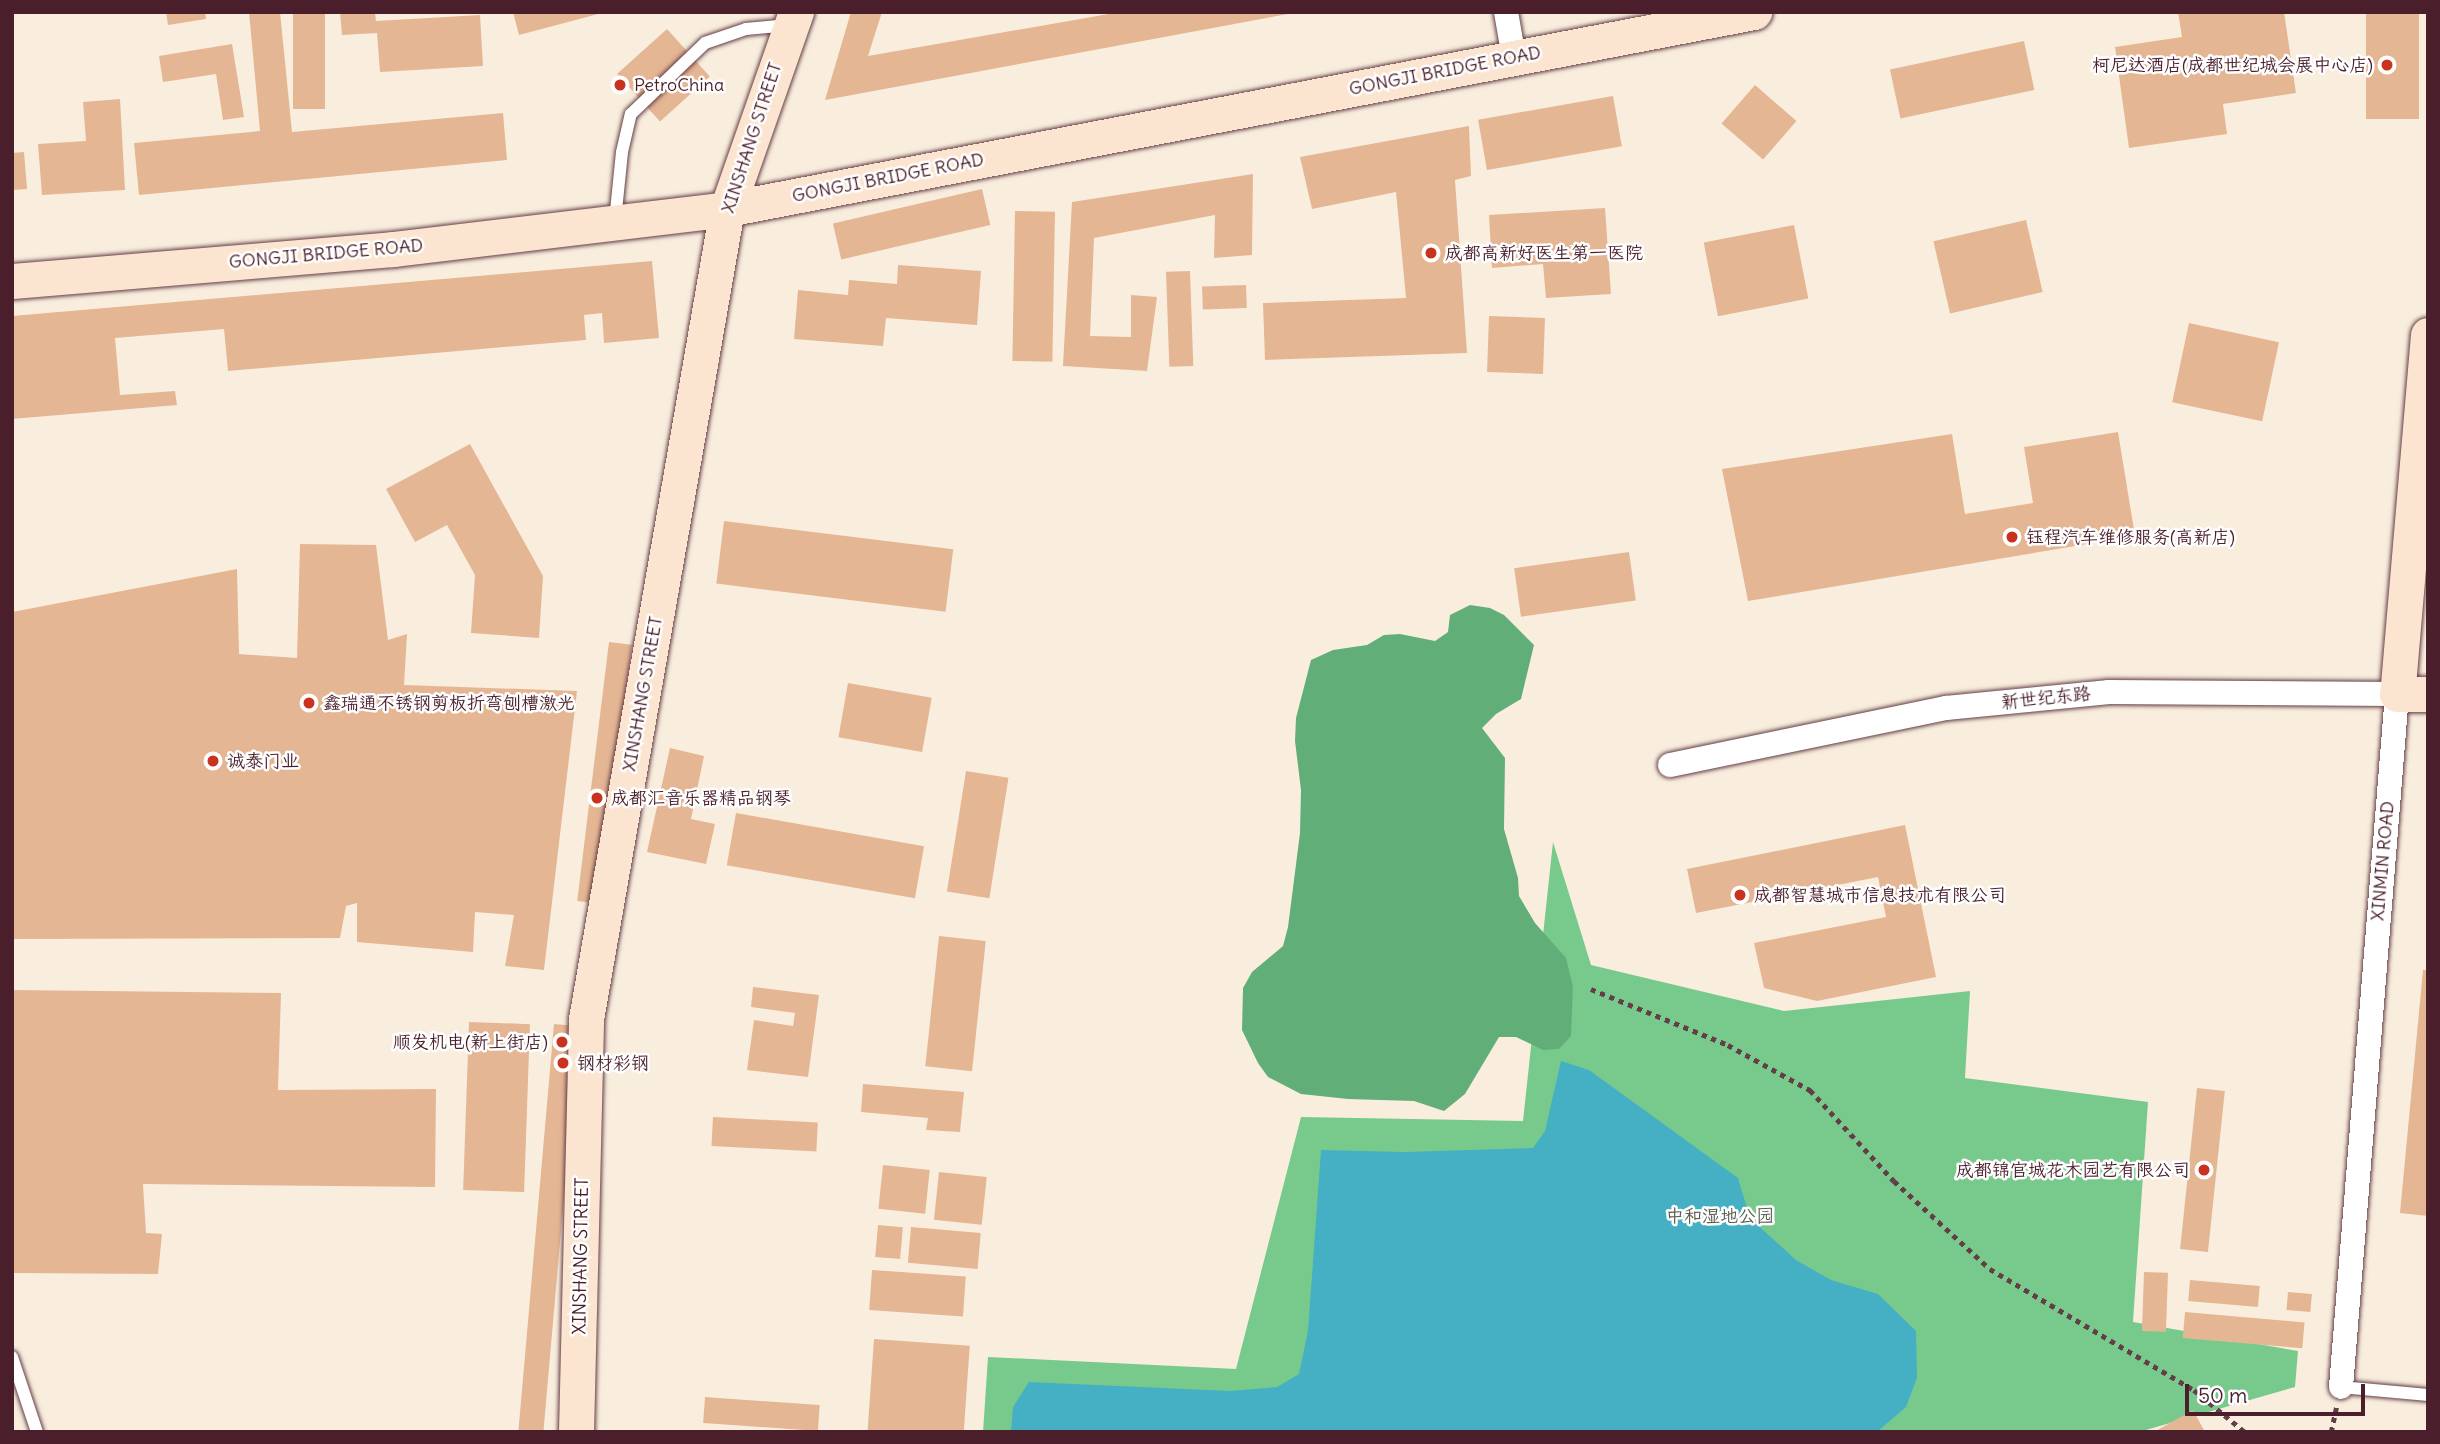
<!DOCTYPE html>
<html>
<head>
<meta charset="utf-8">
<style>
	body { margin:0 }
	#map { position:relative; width:2440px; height:1444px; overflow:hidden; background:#f9eede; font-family:Delius,"LXGW WenKai TC",sans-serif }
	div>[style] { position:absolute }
	.green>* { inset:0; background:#78ca8c }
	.forest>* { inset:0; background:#62ae78 }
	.water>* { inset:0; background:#45b0c3 }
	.building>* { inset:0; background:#e5b694; transform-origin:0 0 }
	.path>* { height:4.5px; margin-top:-2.25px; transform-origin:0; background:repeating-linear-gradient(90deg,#643e46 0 5px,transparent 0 10px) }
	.roads { filter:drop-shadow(0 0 2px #643e46) drop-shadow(0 0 2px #643e46) }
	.lane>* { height:12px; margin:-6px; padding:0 6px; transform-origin:6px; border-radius:6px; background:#fff }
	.street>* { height:24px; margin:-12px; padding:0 12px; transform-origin:12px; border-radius:12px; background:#fff }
	.secondary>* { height:35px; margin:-17.5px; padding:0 17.5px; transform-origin:17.5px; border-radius:17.5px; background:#fce5d0 }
	.dots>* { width:19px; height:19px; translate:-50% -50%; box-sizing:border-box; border:4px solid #fff; border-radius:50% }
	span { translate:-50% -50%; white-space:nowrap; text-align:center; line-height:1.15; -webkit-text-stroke:5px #fff; paint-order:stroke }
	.poi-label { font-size:18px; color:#4a1f2b }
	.right { translate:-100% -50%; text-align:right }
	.left { translate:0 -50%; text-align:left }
	.street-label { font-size:18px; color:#4a1f2b }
	.park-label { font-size:18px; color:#5a5b4d }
	.frame { position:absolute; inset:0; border:14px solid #4a1f2b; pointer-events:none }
	.scale { position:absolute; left:2185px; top:1384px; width:180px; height:32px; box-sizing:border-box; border:4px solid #4a1f2b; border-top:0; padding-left:9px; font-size:21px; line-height:24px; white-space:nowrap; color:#4a1f2b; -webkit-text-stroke:5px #fff; paint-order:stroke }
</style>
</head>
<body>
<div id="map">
	<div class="green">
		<div style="clip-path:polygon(1553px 842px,1591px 965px,1784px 1011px,1970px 991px,1965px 1078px,2148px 1102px,2133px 1322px,2298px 1351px,2295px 1387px,2139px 1432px,983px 1432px,988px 1357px,1236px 1369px,1301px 1117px,1523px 1121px)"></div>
	</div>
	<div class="forest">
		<div style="clip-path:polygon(1470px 605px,1490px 608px,1504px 615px,1534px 645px,1521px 699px,1496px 714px,1482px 728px,1505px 758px,1504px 829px,1518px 878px,1519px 896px,1535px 923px,1566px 958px,1573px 987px,1571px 1036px,1559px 1049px,1543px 1050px,1516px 1037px,1499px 1037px,1465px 1094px,1444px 1111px,1414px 1101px,1348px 1099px,1301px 1094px,1268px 1077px,1258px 1063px,1242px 1030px,1243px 988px,1252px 972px,1283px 946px,1288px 927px,1300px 833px,1301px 790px,1295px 741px,1296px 718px,1311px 660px,1333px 650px,1367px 645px,1384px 635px,1400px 634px,1435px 641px,1448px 632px,1450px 615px)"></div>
	</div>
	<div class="water">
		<div style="clip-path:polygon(1561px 1061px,1589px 1070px,1738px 1178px,1750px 1218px,1796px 1260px,1831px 1280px,1878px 1294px,1916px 1331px,1917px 1378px,1906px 1407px,1877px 1432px,1011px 1432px,1013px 1407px,1029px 1382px,1230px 1391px,1277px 1387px,1299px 1374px,1308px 1331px,1321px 1150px,1405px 1152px,1533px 1148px,1545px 1131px)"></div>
	</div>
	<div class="building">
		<div style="clip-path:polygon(166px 12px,205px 12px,206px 19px,168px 25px)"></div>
		<div style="clip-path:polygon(249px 12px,280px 12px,292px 132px,503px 113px,507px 160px,139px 195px,134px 143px,260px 131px)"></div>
		<div style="left:293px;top:12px;width:32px;height:97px"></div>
		<div style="clip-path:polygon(340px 12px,375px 12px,376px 21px,480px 15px,483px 66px,380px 72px,377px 33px,342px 35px)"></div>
		<div style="clip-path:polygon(513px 12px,602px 12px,602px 13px,519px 35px)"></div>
		<div style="clip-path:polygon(851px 12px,882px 12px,868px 56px,1120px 12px,1288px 14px,825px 100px)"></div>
		<div style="clip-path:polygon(2178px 12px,2284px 12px,2296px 93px,2223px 104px,2227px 134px,2129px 148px,2115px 47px,2182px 37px)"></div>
		<div style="left:2366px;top:12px;width:53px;height:107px"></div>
		<div style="left:667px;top:29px;width:64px;height:67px;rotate:48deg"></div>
		<div style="left:2024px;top:41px;width:50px;height:137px;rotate:78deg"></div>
		<div style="clip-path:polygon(232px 44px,244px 117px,223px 120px,216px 74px,163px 82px,159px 56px)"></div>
		<div style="left:1755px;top:85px;width:55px;height:51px;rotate:41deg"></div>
		<div style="left:1613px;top:96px;width:51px;height:137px;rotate:80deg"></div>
		<div style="clip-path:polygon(120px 99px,125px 190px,42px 195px,38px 144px,86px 141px,83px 102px)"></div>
		<div style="clip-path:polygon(1469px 126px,1471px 176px,1455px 180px,1467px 353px,1265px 360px,1263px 303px,1406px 298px,1396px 192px,1312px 209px,1300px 157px)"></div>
		<div style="clip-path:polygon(24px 152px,27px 189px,12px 190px,12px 153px)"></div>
		<div style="clip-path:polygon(1253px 174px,1252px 255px,1214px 258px,1215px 215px,1094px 238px,1090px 336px,1131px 337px,1131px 295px,1157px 297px,1147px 371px,1063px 366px,1072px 202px)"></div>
		<div style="left:982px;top:189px;width:37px;height:153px;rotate:77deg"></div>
		<div style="clip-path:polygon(1605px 208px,1611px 294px,1546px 298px,1543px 264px,1492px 268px,1489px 215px)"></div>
		<div style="left:1015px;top:211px;width:40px;height:150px;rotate:1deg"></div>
		<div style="left:2026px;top:220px;width:74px;height:95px;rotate:77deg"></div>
		<div style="left:1794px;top:225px;width:75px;height:92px;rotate:79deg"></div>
		<div style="clip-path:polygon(652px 261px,659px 338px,604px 343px,602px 313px,584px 315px,586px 340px,228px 371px,224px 329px,115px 338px,120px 395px,175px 391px,177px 405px,12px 419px,12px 316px)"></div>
		<div style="clip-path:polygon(898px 265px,981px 271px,977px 325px,886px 318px,883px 346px,794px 339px,798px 290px,848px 295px,849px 280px,897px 284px)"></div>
		<div style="left:1190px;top:271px;width:95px;height:24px;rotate:88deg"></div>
		<div style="left:1246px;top:285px;width:23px;height:44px;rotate:88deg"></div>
		<div style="left:1489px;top:316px;width:56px;height:56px;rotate:2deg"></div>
		<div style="left:2189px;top:323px;width:92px;height:81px;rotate:12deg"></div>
		<div style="clip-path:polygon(2118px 432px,2135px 536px,1748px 601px,1722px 469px,1952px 434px,1965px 514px,2033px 503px,2024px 447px)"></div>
		<div style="clip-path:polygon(470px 444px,543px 576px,539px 638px,471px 633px,475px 575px,447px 525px,415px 542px,386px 489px)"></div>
		<div style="left:724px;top:521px;width:231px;height:63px;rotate:7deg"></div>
		<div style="clip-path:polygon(300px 544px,376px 545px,388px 640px,407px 634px,404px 685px,577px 691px,544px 970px,505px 966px,514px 915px,475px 912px,473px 952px,357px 942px,357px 903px,346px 906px,340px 938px,12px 939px,12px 612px,237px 569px,239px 654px,297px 658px)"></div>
		<div style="left:1629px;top:552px;width:49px;height:116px;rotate:82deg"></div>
		<div style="left:609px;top:642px;width:23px;height:261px;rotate:7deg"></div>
		<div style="left:848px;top:683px;width:85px;height:55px;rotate:10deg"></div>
		<div style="clip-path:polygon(670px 748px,704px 756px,691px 819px,715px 824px,706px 864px,647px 852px)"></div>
		<div style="left:966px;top:771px;width:43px;height:122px;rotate:9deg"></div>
		<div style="left:736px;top:813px;width:191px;height:53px;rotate:10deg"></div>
		<div style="clip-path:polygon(1905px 825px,1936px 977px,1817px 1001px,1764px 988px,1754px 943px,1886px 917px,1878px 877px,1696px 913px,1687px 869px)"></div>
		<div style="left:939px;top:936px;width:47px;height:131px;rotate:6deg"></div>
		<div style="clip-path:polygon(2423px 970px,2428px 970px,2428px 1216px,2400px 1213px)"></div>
		<div style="clip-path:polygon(753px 987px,819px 995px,808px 1077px,747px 1070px,754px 1020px,793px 1026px,795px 1013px,751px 1007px)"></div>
		<div style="clip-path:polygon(12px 990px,281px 993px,278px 1090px,436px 1089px,435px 1187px,143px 1184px,146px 1233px,162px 1234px,158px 1274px,12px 1273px)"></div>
		<div style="left:469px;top:1022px;width:61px;height:168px;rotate:2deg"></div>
		<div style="left:554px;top:1024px;width:25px;height:408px;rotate:5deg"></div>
		<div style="clip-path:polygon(863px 1084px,964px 1092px,960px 1132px,926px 1130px,928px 1118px,861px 1112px)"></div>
		<div style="left:2197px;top:1088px;width:28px;height:162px;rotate:6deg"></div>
		<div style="left:713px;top:1117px;width:105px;height:29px;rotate:3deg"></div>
		<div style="left:883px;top:1165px;width:47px;height:44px;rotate:6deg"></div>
		<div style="left:939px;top:1172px;width:48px;height:48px;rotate:6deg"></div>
		<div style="left:878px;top:1225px;width:25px;height:32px;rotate:5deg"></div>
		<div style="left:911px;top:1227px;width:70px;height:36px;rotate:5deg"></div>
		<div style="left:872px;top:1270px;width:94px;height:40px;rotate:4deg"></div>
		<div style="left:2144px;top:1272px;width:24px;height:59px;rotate:2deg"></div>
		<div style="left:2190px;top:1280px;width:70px;height:21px;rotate:5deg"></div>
		<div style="left:2288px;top:1292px;width:24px;height:18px;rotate:5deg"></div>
		<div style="left:2185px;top:1312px;width:120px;height:26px;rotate:5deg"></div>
		<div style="left:874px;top:1339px;width:96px;height:93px;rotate:4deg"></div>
		<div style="left:705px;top:1397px;width:115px;height:26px;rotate:4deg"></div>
		<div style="clip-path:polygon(2193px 1410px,2205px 1432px,2154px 1432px)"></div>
	</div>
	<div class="path">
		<div style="left:1591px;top:989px;width:148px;rotate:22.2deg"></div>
		<div style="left:1728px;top:1045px;width:94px;rotate:28.8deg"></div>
		<div style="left:1810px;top:1090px;width:124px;rotate:47.3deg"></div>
		<div style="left:1894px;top:1181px;width:130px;rotate:42.5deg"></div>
		<div style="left:1990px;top:1269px;width:237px;rotate:30.7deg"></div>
		<div style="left:2194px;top:1390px;width:66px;rotate:39.5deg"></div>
		<div style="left:2331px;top:1432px;width:25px;rotate:-78deg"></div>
	</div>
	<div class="roads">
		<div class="lane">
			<div style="left:615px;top:221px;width:69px;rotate:-84.2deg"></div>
			<div style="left:622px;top:152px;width:39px;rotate:-77deg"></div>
			<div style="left:631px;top:114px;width:103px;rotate:-43.8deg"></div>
			<div style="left:705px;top:43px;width:43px;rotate:-18.9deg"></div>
			<div style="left:746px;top:29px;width:43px;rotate:-5.3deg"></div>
			<div style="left:12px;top:1357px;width:79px;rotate:71.6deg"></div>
			<div style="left:2341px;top:1387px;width:87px;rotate:5.3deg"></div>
		</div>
		<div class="street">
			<div style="left:1506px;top:12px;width:47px;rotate:80.1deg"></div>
			<div style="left:1670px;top:765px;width:282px;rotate:-11.7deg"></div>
			<div style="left:1946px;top:708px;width:164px;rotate:-5.6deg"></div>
			<div style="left:2109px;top:692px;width:288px;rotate:0.4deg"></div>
			<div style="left:2397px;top:694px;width:695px;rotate:94.62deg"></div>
		</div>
		<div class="secondary">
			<div style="left:12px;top:281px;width:382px;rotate:-4.8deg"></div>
			<div style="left:393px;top:249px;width:336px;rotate:-6.8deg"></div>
			<div style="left:727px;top:209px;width:1046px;rotate:-10.86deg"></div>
			<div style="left:2428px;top:335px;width:360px;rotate:94.9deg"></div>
			<div style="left:2397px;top:694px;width:31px"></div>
			<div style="left:576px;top:1432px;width:413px;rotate:-88.6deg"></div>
			<div style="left:586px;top:1019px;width:822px;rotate:-80.13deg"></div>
			<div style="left:727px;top:209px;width:209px;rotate:-70.7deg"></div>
		</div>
	</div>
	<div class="dots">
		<div style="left:2387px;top:65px;background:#c8321e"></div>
		<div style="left:620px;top:85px;background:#c8321e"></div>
		<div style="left:1431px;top:253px;background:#c8321e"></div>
		<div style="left:2012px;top:537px;background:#c8321e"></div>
		<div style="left:309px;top:703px;background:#c8321e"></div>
		<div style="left:213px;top:761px;background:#c8321e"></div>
		<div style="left:597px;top:798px;background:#c8321e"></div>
		<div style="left:1740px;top:895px;background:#c8321e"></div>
		<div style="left:562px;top:1042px;background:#c8321e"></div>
		<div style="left:563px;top:1063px;background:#c8321e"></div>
		<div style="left:2204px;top:1170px;background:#c8321e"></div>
	</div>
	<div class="poi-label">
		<span class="right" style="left:2373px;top:65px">柯尼达酒店(成都世纪城会展中心店)</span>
		<span class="left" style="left:634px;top:85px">PetroChina</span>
		<span class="left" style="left:1445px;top:253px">成都高新好医生第一医院</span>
		<span class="left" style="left:2026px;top:537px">钰程汽车维修服务(高新店)</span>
		<span class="left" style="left:323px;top:703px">鑫瑞通不锈钢剪板折弯刨槽激光</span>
		<span class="left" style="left:227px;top:761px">诚泰门业</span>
		<span class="left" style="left:611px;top:798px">成都汇音乐器精品钢琴</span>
		<span class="left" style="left:1754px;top:895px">成都智慧城市信息技术有限公司</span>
		<span class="right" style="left:548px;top:1042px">顺发机电(新上街店)</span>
		<span class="left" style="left:577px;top:1063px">钢材彩钢</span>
		<span class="right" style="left:2190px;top:1170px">成都锦官城花木园艺有限公司</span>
	</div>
	<div class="street-label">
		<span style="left:1445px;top:71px;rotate:-11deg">GONGJI BRIDGE ROAD</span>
		<span style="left:752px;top:138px;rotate:-72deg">XINSHANG STREET</span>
		<span style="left:888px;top:178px;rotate:-11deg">GONGJI BRIDGE ROAD</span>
		<span style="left:326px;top:254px;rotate:-5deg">GONGJI BRIDGE ROAD</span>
		<span style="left:643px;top:694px;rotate:-80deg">XINSHANG STREET</span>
		<span style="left:2046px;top:698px;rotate:-6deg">新世纪东路</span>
		<span style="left:2383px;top:861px;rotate:-85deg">XINMIN ROAD</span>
		<span style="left:581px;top:1256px;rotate:-89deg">XINSHANG STREET</span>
	</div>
	<div class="park-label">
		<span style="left:1720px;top:1216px">中和湿地公园</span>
	</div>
	<div class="frame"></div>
	<div class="scale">50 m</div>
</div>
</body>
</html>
